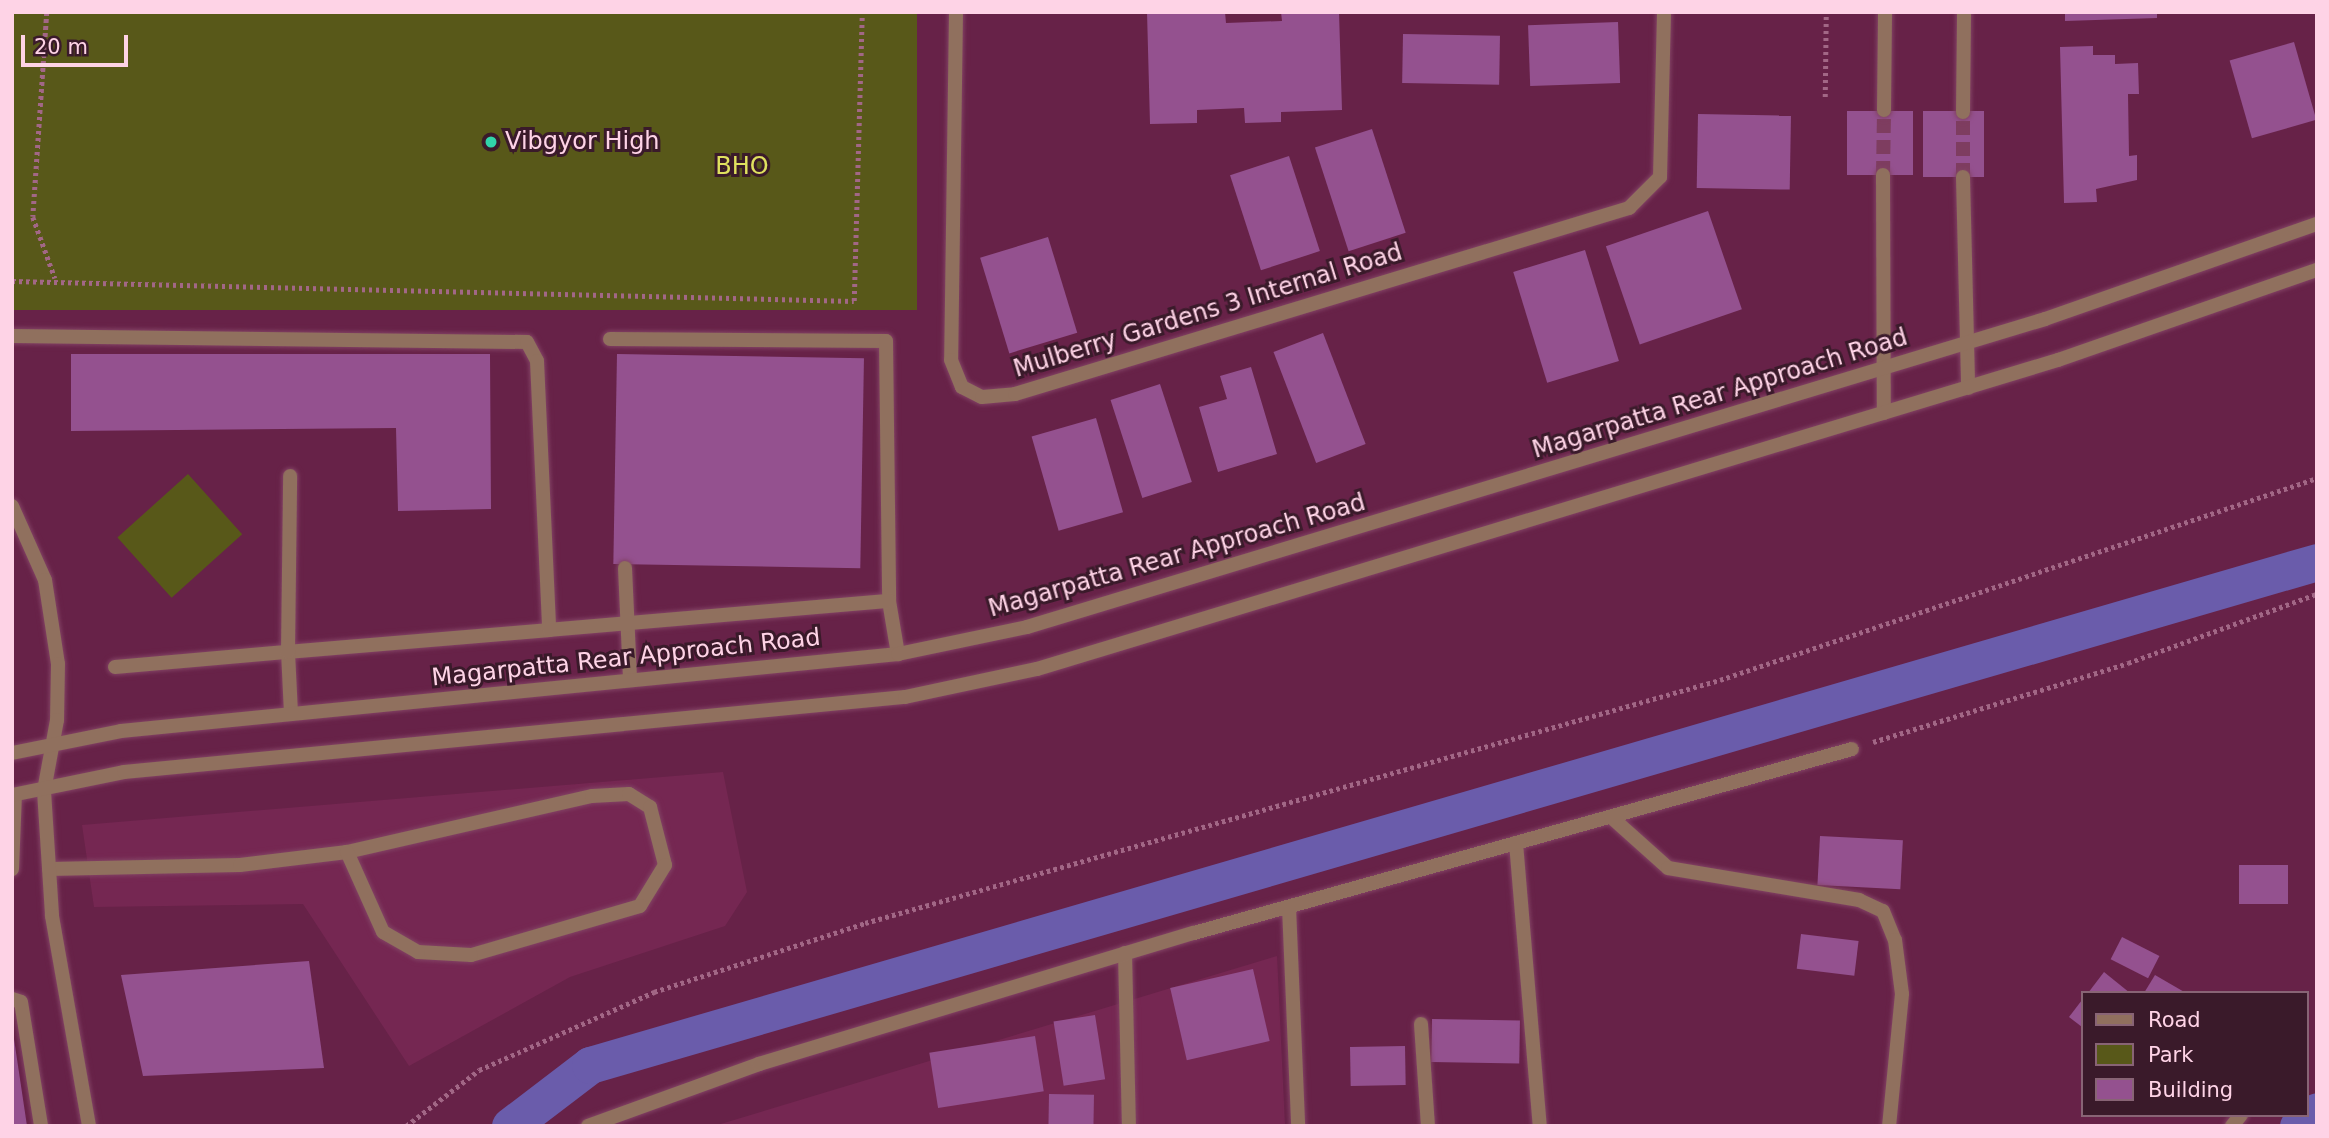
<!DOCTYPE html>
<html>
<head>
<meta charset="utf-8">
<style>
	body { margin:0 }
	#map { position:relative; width:2329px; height:1138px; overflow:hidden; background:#672248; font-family:"DejaVu Sans",sans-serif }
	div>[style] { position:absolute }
	.built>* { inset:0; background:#752752 }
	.green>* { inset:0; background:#585819; transform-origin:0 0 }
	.canal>* { height:37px; margin:-18.5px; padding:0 18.5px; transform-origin:18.5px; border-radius:18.5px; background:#6a5cab }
	.building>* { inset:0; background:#94518f; transform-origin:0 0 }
	.tertiary-tunnel>* { height:14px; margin-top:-7px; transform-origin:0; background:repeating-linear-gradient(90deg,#7e3d60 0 14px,transparent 0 21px) }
	.path>* { height:4.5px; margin-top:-2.25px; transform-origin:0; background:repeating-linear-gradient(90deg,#a26786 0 3.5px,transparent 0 7px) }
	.roads { filter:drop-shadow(0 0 2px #824264) drop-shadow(0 0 2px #824264) }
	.service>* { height:14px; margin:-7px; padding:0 7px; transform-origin:7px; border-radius:7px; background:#90705e }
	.minor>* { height:14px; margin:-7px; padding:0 7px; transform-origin:7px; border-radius:7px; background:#90705e }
	.tertiary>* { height:14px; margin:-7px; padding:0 7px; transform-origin:7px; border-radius:7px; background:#90705e }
	.dots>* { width:19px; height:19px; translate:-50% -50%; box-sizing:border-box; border:4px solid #3a1a2a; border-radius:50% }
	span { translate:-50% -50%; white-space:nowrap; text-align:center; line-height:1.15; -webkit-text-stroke:6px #3a1a2a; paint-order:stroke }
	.poi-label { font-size:24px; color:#fed3e6 }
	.left { translate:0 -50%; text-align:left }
	.park-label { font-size:24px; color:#e0e15f }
	.street-label { font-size:24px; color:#fed3e6 }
	.frame { position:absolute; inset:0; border:14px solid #fed3e6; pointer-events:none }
	.legend { position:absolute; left:2081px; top:991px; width:228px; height:126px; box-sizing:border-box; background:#3a1a2a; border:2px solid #886475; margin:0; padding:9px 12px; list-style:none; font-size:21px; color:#fed3e6 }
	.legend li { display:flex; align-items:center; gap:14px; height:35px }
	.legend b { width:35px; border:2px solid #886475 }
	.scale { position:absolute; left:21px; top:35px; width:107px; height:32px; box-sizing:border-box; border:4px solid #fed3e6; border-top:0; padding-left:9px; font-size:21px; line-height:24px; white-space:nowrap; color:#fed3e6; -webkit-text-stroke:5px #3a1a2a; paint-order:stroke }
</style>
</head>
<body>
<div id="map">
	<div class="built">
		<div style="clip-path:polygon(723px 772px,747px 892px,725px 926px,570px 977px,409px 1066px,303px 904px,94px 907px,82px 825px)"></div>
		<div style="clip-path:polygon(1277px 956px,1285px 1126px,714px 1126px)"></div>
	</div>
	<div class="green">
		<div style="left:12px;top:12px;width:905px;height:298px"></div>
		<div style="left:188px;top:474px;width:81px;height:95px;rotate:48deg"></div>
	</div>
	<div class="canal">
		<div style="left:510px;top:1126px;width:101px;rotate:-37.3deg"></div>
		<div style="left:590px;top:1065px;width:1799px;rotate:-16.24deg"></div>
		<div style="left:2298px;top:1126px;width:24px;rotate:-38deg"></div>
	</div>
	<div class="building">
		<div style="clip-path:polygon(1147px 12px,1225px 12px,1226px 23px,1282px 21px,1281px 12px,1339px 12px,1342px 110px,1281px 112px,1281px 122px,1245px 123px,1244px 108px,1197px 110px,1197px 123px,1150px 124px)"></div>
		<div style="clip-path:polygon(2065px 12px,2157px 12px,2157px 18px,2065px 21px)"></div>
		<div style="left:1618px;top:22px;width:61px;height:90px;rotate:88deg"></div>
		<div style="left:1403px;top:34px;width:97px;height:49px;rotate:1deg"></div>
		<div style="left:2294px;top:42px;width:81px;height:67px;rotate:74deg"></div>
		<div style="clip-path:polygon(2093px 46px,2093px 55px,2115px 55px,2115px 64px,2138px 63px,2139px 94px,2128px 94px,2129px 156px,2137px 155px,2137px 180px,2096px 189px,2097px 202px,2064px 203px,2060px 47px)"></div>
		<div style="left:1847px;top:111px;width:66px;height:64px"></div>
		<div style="left:1923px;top:111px;width:61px;height:66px"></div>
		<div style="left:1698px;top:114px;width:93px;height:74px;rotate:1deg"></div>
		<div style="left:1372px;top:129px;width:109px;height:60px;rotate:72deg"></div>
		<div style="left:1289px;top:156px;width:100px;height:62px;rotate:72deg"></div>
		<div style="left:1708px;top:211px;width:104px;height:108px;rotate:71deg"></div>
		<div style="left:1048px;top:237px;width:100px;height:71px;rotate:73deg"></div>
		<div style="left:1585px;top:250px;width:116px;height:75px;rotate:73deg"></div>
		<div style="left:1323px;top:333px;width:119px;height:53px;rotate:69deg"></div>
		<div style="clip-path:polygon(71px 354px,490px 354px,491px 509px,398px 511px,396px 428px,71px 431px)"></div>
		<div style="left:617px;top:354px;width:247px;height:210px;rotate:1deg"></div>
		<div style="clip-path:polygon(1251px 367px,1277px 454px,1218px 472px,1199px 407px,1227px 399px,1220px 376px)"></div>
		<div style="left:1160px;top:384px;width:103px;height:52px;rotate:72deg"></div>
		<div style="left:1096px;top:418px;width:98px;height:67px;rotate:74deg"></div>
		<div style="left:1820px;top:836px;width:83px;height:49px;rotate:3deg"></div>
		<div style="left:2239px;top:865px;width:49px;height:39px"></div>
		<div style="left:1801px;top:934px;width:58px;height:35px;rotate:7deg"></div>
		<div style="left:2122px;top:937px;width:42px;height:25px;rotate:27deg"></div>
		<div style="clip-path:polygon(309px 961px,324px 1068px,143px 1076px,121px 975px)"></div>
		<div style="left:1253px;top:969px;width:74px;height:85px;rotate:77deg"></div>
		<div style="clip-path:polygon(2104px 972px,2130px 993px,2088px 993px)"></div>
		<div style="clip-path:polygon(2155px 975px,2186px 993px,2144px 993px)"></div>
		<div style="clip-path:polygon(2082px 1000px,2082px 1027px,2069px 1017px)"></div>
		<div style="left:1095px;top:1015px;width:65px;height:42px;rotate:81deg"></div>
		<div style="left:1432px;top:1019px;width:88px;height:43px;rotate:1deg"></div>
		<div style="left:1035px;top:1036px;width:56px;height:107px;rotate:81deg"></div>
		<div style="clip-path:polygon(14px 1039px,27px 1126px,12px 1126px)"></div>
		<div style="left:1405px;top:1046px;width:39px;height:55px;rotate:89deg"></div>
		<div style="left:1049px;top:1094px;width:45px;height:32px;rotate:1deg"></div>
	</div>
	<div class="tertiary-tunnel">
		<div style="left:1883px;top:175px;width:65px;rotate:-89.1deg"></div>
		<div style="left:1963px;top:177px;width:65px;rotate:-90deg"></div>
	</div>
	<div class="path">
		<div style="left:47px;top:12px;width:205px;rotate:93.9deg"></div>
		<div style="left:33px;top:217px;width:65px;rotate:70.2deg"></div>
		<div style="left:1825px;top:97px;width:85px;rotate:-89.3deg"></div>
		<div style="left:12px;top:281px;width:842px;rotate:1.36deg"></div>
		<div style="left:854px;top:301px;width:289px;rotate:-88.4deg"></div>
		<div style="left:1873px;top:742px;width:267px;rotate:-17.2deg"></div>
		<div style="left:2128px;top:663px;width:201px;rotate:-20.1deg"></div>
		<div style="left:406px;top:1126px;width:92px;rotate:-37.5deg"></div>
		<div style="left:479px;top:1070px;width:192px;rotate:-24deg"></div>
		<div style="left:654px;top:992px;width:222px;rotate:-18.1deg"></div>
		<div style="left:865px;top:923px;width:889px;rotate:-15.87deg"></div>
		<div style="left:1720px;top:680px;width:630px;rotate:-18.69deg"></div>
	</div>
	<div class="roads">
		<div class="service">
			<div style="left:12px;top:336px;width:515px;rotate:0.67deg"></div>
			<div style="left:527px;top:342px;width:21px;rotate:62deg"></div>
			<div style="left:537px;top:361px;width:269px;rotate:87.4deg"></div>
			<div style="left:549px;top:630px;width:262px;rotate:175.2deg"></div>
			<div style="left:288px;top:652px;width:62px;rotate:87.2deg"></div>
			<div style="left:610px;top:339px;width:276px;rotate:0.4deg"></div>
			<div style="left:886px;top:341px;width:260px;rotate:89.3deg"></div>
			<div style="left:889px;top:601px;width:54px;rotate:80.4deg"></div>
			<div style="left:625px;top:568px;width:112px;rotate:87.4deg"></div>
			<div style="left:549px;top:630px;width:341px;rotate:-4.9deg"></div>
			<div style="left:115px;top:667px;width:174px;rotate:-5deg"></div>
			<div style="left:288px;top:652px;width:176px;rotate:-89.3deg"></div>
			<div style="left:12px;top:869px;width:74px;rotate:-87.7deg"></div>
			<div style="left:49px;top:869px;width:191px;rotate:-1.2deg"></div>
			<div style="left:240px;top:865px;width:108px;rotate:-6.9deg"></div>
			<div style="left:347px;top:852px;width:251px;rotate:-12.9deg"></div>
			<div style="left:592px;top:796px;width:37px;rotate:-3deg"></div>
			<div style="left:629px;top:794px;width:25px;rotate:32deg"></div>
			<div style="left:650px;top:807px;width:60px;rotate:75.5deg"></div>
			<div style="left:665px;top:865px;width:48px;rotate:121.4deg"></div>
			<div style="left:640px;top:906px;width:176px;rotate:163.8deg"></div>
			<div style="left:471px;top:955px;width:53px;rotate:-176.8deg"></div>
			<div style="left:418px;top:952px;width:40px;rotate:-150.3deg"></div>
			<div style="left:383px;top:932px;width:88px;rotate:-114.2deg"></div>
			<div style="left:1289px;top:907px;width:219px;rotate:87.6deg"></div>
			<div style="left:1125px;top:953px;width:173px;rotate:88.7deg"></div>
			<div style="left:12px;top:999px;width:9px;rotate:18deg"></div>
			<div style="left:21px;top:1002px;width:126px;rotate:80.8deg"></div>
		</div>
		<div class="minor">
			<div style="left:956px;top:12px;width:348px;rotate:90.8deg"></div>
			<div style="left:951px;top:360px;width:29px;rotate:68deg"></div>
			<div style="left:962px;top:387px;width:22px;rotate:27deg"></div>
			<div style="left:982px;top:397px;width:33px;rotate:-5deg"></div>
			<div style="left:1015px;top:394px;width:642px;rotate:-16.85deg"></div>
			<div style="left:1629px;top:208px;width:44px;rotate:-45deg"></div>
			<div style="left:1660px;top:177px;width:165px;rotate:-88.6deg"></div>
			<div style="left:12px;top:506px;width:81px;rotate:66deg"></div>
			<div style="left:45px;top:580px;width:85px;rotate:81.2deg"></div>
			<div style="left:58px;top:664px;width:56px;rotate:91deg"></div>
			<div style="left:57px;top:720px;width:72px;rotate:100.4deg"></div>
			<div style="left:44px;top:791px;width:125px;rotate:86.3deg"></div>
			<div style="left:52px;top:916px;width:213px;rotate:80deg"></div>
			<div style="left:1611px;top:817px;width:76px;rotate:41.8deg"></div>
			<div style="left:1668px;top:868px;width:194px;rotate:9.5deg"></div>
			<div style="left:1859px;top:900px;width:26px;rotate:25deg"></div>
			<div style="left:1883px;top:911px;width:31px;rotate:68deg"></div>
			<div style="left:1895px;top:940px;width:54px;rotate:82.6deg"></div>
			<div style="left:1902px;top:994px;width:133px;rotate:95.6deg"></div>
			<div style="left:1516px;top:843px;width:284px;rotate:85.2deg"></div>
			<div style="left:1421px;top:1024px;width:102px;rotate:86.1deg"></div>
			<div style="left:588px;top:1126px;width:182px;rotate:-19.9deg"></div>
			<div style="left:759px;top:1064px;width:454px;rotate:-16.8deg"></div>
			<div style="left:1194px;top:933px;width:683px;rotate:-15.62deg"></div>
			<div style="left:2232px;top:1126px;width:14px;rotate:-51deg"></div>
		</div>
		<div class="tertiary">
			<div style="left:1884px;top:110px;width:98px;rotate:-89.4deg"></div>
			<div style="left:1963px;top:112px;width:100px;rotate:-89.4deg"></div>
			<div style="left:1883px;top:175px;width:238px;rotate:89.8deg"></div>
			<div style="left:1963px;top:177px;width:211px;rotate:88.6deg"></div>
			<div style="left:12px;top:753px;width:111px;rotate:-11.4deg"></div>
			<div style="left:121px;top:731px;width:781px;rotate:-5.66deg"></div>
			<div style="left:898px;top:654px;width:132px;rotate:-11.8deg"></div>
			<div style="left:1027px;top:627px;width:1064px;rotate:-16.83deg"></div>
			<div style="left:2045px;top:319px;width:288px;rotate:-19.3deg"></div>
			<div style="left:12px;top:795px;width:114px;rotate:-11.6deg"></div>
			<div style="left:124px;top:772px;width:785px;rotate:-5.49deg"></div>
			<div style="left:905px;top:697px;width:135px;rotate:-12deg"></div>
			<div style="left:1037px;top:669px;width:1067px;rotate:-16.84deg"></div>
			<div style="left:2058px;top:360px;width:274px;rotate:-19.2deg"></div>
		</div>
	</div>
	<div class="dots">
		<div style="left:491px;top:142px;background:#31d4a9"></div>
	</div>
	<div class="poi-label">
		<span class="left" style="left:505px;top:142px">Vibgyor High</span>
	</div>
	<div class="park-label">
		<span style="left:742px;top:167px">BHO</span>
	</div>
	<div class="street-label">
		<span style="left:1208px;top:311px;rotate:-17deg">Mulberry Gardens 3 Internal Road</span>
		<span style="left:1720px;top:394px;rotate:-17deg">Magarpatta Rear Approach Road</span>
		<span style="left:1177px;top:556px;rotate:-16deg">Magarpatta Rear Approach Road</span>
		<span style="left:626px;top:658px;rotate:-6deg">Magarpatta Rear Approach Road</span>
	</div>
	<div class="frame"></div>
	<ul class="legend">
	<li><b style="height:9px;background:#90705e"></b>Road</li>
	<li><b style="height:19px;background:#585819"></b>Park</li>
	<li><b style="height:19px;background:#94518f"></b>Building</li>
	</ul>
	<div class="scale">20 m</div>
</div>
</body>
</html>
